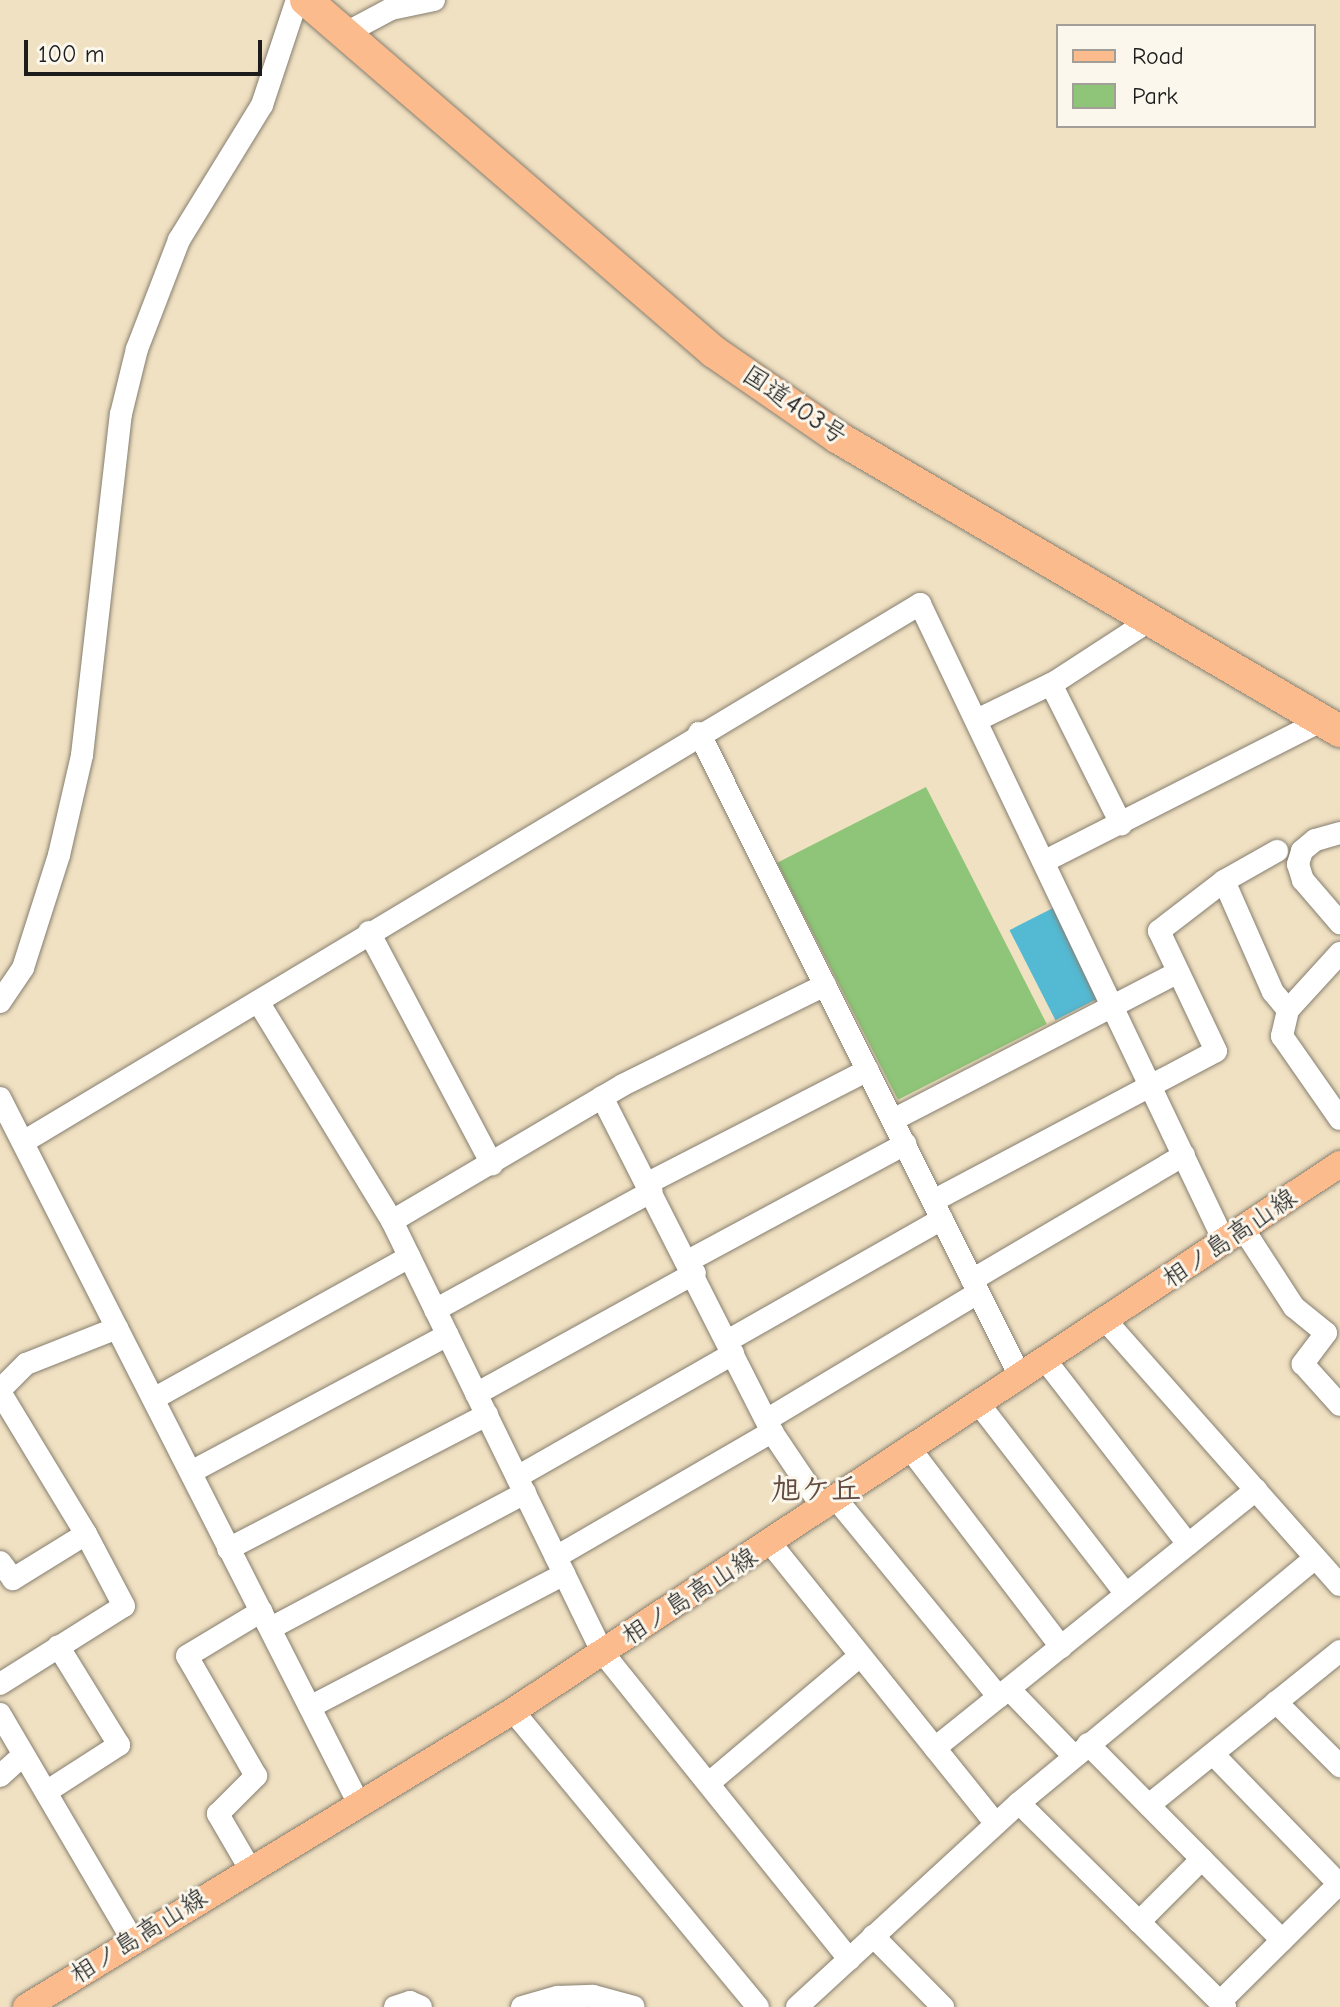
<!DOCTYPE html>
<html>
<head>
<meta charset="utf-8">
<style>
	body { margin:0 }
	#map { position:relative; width:1340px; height:2007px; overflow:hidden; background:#f0e1c2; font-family:"Comic Neue","Klee One",sans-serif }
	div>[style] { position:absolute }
	.green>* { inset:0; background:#8ec578; transform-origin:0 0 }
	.water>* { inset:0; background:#54b9d2; transform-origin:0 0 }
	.roads { filter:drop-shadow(0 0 2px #867e6f) drop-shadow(0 0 2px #867e6f) }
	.minor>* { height:22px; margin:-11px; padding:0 11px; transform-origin:11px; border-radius:11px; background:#fff }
	.major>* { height:26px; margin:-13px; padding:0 13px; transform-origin:13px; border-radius:13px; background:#fbbb8d }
	.highway>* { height:32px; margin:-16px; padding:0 16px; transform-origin:16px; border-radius:16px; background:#fbbb8d }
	span { translate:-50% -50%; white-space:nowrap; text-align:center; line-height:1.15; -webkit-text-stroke:6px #fbf7ec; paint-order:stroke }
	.street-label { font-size:26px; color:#1c1c1c }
	.quarter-label { font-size:30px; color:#624b43; font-weight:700 }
	.legend { position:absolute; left:1056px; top:24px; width:260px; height:104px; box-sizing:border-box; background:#fbf7ec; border:2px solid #a29f99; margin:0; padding:10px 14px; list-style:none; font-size:24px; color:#1c1c1c }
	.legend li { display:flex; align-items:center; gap:16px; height:40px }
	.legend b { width:40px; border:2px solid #a29f99 }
	.scale { position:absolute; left:24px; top:40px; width:238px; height:36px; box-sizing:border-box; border:4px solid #1c1c1c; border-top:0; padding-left:10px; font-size:24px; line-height:28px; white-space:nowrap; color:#1c1c1c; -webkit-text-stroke:6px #fbf7ec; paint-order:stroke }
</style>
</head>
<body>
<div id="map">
	<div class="green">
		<div style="left:926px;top:787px;width:266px;height:167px;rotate:63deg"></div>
	</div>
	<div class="water">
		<div style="left:1055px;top:907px;width:101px;height:51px;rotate:63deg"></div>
	</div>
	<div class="roads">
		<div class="minor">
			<div style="left:346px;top:33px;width:51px;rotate:-28.1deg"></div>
			<div style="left:391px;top:9px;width:44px;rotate:-11.8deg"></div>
			<div style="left:1051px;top:684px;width:157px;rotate:63.4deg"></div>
			<div style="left:977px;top:720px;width:87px;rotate:-26deg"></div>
			<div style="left:1055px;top:682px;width:116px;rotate:-33deg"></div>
			<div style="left:699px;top:733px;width:719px;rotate:63.47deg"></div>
			<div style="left:1340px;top:833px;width:26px;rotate:164deg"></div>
			<div style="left:1315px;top:840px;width:17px;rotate:140deg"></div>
			<div style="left:1302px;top:851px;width:14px;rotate:107deg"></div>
			<div style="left:1298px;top:864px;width:17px;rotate:73deg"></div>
			<div style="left:1303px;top:880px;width:57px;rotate:49.3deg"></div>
			<div style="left:1045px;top:861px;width:309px;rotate:-26.9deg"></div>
			<div style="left:1224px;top:881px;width:121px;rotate:66.2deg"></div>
			<div style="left:1273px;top:992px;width:23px;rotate:50deg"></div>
			<div style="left:369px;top:932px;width:263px;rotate:62.1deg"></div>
			<div style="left:1340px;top:953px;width:77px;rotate:132.4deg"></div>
			<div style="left:1288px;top:1010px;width:27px;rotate:103deg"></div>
			<div style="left:1282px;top:1036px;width:101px;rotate:55.1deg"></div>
			<div style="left:825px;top:985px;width:225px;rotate:153.7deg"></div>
			<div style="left:623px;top:1085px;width:268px;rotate:149.5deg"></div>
			<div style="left:392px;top:1221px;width:481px;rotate:64deg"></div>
			<div style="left:603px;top:1653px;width:393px;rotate:51.2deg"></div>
			<div style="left:0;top:1002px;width:41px;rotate:-55.9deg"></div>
			<div style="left:23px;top:968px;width:119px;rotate:-72.3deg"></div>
			<div style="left:59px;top:855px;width:103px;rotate:-77deg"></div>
			<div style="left:82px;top:755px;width:343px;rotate:-83.5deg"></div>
			<div style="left:121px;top:414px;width:67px;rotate:-76.2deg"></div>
			<div style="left:137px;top:349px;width:117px;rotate:-68.9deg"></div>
			<div style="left:179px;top:240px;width:158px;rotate:-58.4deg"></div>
			<div style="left:262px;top:105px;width:111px;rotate:-71.6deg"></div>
			<div style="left:259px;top:1003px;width:255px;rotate:58.6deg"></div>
			<div style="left:602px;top:1097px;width:376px;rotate:63.1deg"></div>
			<div style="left:772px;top:1432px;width:92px;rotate:56.1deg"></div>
			<div style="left:0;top:1098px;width:792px;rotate:63.05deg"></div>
			<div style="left:893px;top:1120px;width:321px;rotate:-27.4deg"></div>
			<div style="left:25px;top:1141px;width:1044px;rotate:-30.96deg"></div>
			<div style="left:920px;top:604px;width:708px;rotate:64.48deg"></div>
			<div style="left:648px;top:1183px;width:247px;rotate:-27.2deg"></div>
			<div style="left:933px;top:1201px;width:320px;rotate:-27.9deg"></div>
			<div style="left:1216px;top:1051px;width:133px;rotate:-115.4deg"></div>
			<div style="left:1159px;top:931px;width:82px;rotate:-37.6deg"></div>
			<div style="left:1224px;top:881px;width:61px;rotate:-29.5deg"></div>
			<div style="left:1244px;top:1230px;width:92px;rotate:57deg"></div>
			<div style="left:1294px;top:1307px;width:41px;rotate:39.1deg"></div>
			<div style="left:1326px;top:1333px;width:39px;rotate:127deg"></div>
			<div style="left:1303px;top:1364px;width:55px;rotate:47.9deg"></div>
			<div style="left:688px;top:1261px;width:247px;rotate:-28.3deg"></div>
			<div style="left:972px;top:1280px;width:246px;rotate:-30.5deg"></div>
			<div style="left:435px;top:1310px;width:247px;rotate:-28.7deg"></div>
			<div style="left:1107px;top:1322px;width:351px;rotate:48.5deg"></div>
			<div style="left:729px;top:1340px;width:245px;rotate:-29.6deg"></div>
			<div style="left:1046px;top:1361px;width:232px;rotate:52.2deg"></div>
			<div style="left:0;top:1390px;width:37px;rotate:-45deg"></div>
			<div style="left:26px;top:1364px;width:98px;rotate:-21.6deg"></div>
			<div style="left:0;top:1392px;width:166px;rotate:58.8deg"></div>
			<div style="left:86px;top:1534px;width:86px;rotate:148.3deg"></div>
			<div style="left:13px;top:1579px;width:21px;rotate:-127deg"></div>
			<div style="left:476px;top:1394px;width:250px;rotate:-28.9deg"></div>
			<div style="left:155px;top:1398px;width:291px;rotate:-29deg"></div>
			<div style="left:979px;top:1404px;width:240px;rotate:52.3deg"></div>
			<div style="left:768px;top:1419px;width:245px;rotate:-31deg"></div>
			<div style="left:911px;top:1450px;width:248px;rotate:52.7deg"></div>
			<div style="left:191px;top:1472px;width:291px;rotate:-28.1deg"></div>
			<div style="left:517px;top:1477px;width:249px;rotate:-29.7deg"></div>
			<div style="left:837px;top:1500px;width:255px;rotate:50.6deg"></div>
			<div style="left:771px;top:1544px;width:359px;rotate:51.2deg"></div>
			<div style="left:228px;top:1549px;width:292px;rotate:-27.4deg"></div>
			<div style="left:556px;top:1557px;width:250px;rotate:-30.1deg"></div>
			<div style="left:271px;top:1628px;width:288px;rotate:-28deg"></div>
			<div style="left:0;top:1684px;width:146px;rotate:-32.2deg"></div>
			<div style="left:124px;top:1606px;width:81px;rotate:-117.8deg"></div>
			<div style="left:1009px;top:1689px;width:93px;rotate:45.9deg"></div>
			<div style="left:1276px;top:1702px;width:91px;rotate:45deg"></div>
			<div style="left:310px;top:1707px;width:287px;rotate:-27.6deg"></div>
			<div style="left:513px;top:1711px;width:384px;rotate:50.4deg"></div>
			<div style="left:0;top:1714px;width:263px;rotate:59.6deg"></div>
			<div style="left:1088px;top:1744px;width:276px;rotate:45.3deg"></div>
			<div style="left:935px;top:1748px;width:412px;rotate:-38.8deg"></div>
			<div style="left:1213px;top:1754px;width:181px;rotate:45.9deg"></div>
			<div style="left:0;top:1776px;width:30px;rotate:-42deg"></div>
			<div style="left:709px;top:1783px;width:197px;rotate:-40.1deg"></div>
			<div style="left:46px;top:1792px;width:87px;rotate:-32.8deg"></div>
			<div style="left:119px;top:1745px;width:116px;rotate:-121.6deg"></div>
			<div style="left:1019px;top:1803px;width:290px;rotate:44.7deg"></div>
			<div style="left:1149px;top:1805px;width:245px;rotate:-38.9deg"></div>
			<div style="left:250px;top:1869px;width:64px;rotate:-120.2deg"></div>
			<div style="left:218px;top:1814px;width:54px;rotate:-45deg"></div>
			<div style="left:256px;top:1776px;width:138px;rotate:-119.9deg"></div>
			<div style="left:187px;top:1656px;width:87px;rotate:-31deg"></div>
			<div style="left:1139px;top:1922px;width:89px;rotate:-45deg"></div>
			<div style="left:873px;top:1936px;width:100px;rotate:45.4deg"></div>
			<div style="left:1220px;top:2002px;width:169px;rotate:-44.8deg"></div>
			<div style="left:395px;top:2007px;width:16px;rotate:-18deg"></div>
			<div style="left:410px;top:2002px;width:12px;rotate:24deg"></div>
			<div style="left:522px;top:2007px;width:37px;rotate:-16deg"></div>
			<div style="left:558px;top:1997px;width:35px;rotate:-2deg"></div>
			<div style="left:593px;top:1996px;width:42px;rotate:15deg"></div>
			<div style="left:797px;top:2007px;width:301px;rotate:-42.6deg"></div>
			<div style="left:1019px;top:1803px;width:384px;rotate:-39.6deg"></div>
		</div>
		<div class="major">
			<div style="left:26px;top:2007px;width:570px;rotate:-31.29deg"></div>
			<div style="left:513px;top:1711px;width:992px;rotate:-33.48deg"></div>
		</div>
		<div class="highway">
			<div style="left:306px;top:0;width:539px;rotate:40.79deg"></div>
			<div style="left:714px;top:352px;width:150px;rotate:34.6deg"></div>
			<div style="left:837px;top:437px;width:583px;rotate:30.31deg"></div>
		</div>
	</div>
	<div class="street-label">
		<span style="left:794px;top:406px;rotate:34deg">国道403号</span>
		<span style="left:1230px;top:1239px;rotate:-34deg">相ノ島高山線</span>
		<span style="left:690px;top:1597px;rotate:-33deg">相ノ島高山線</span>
		<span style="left:139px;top:1937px;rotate:-32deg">相ノ島高山線</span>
	</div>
	<div class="quarter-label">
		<span style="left:816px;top:1490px">旭ケ丘</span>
	</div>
	<ul class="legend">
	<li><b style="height:10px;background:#fbbb8d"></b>Road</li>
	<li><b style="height:22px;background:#8ec578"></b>Park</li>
	</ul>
	<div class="scale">100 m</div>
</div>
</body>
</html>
